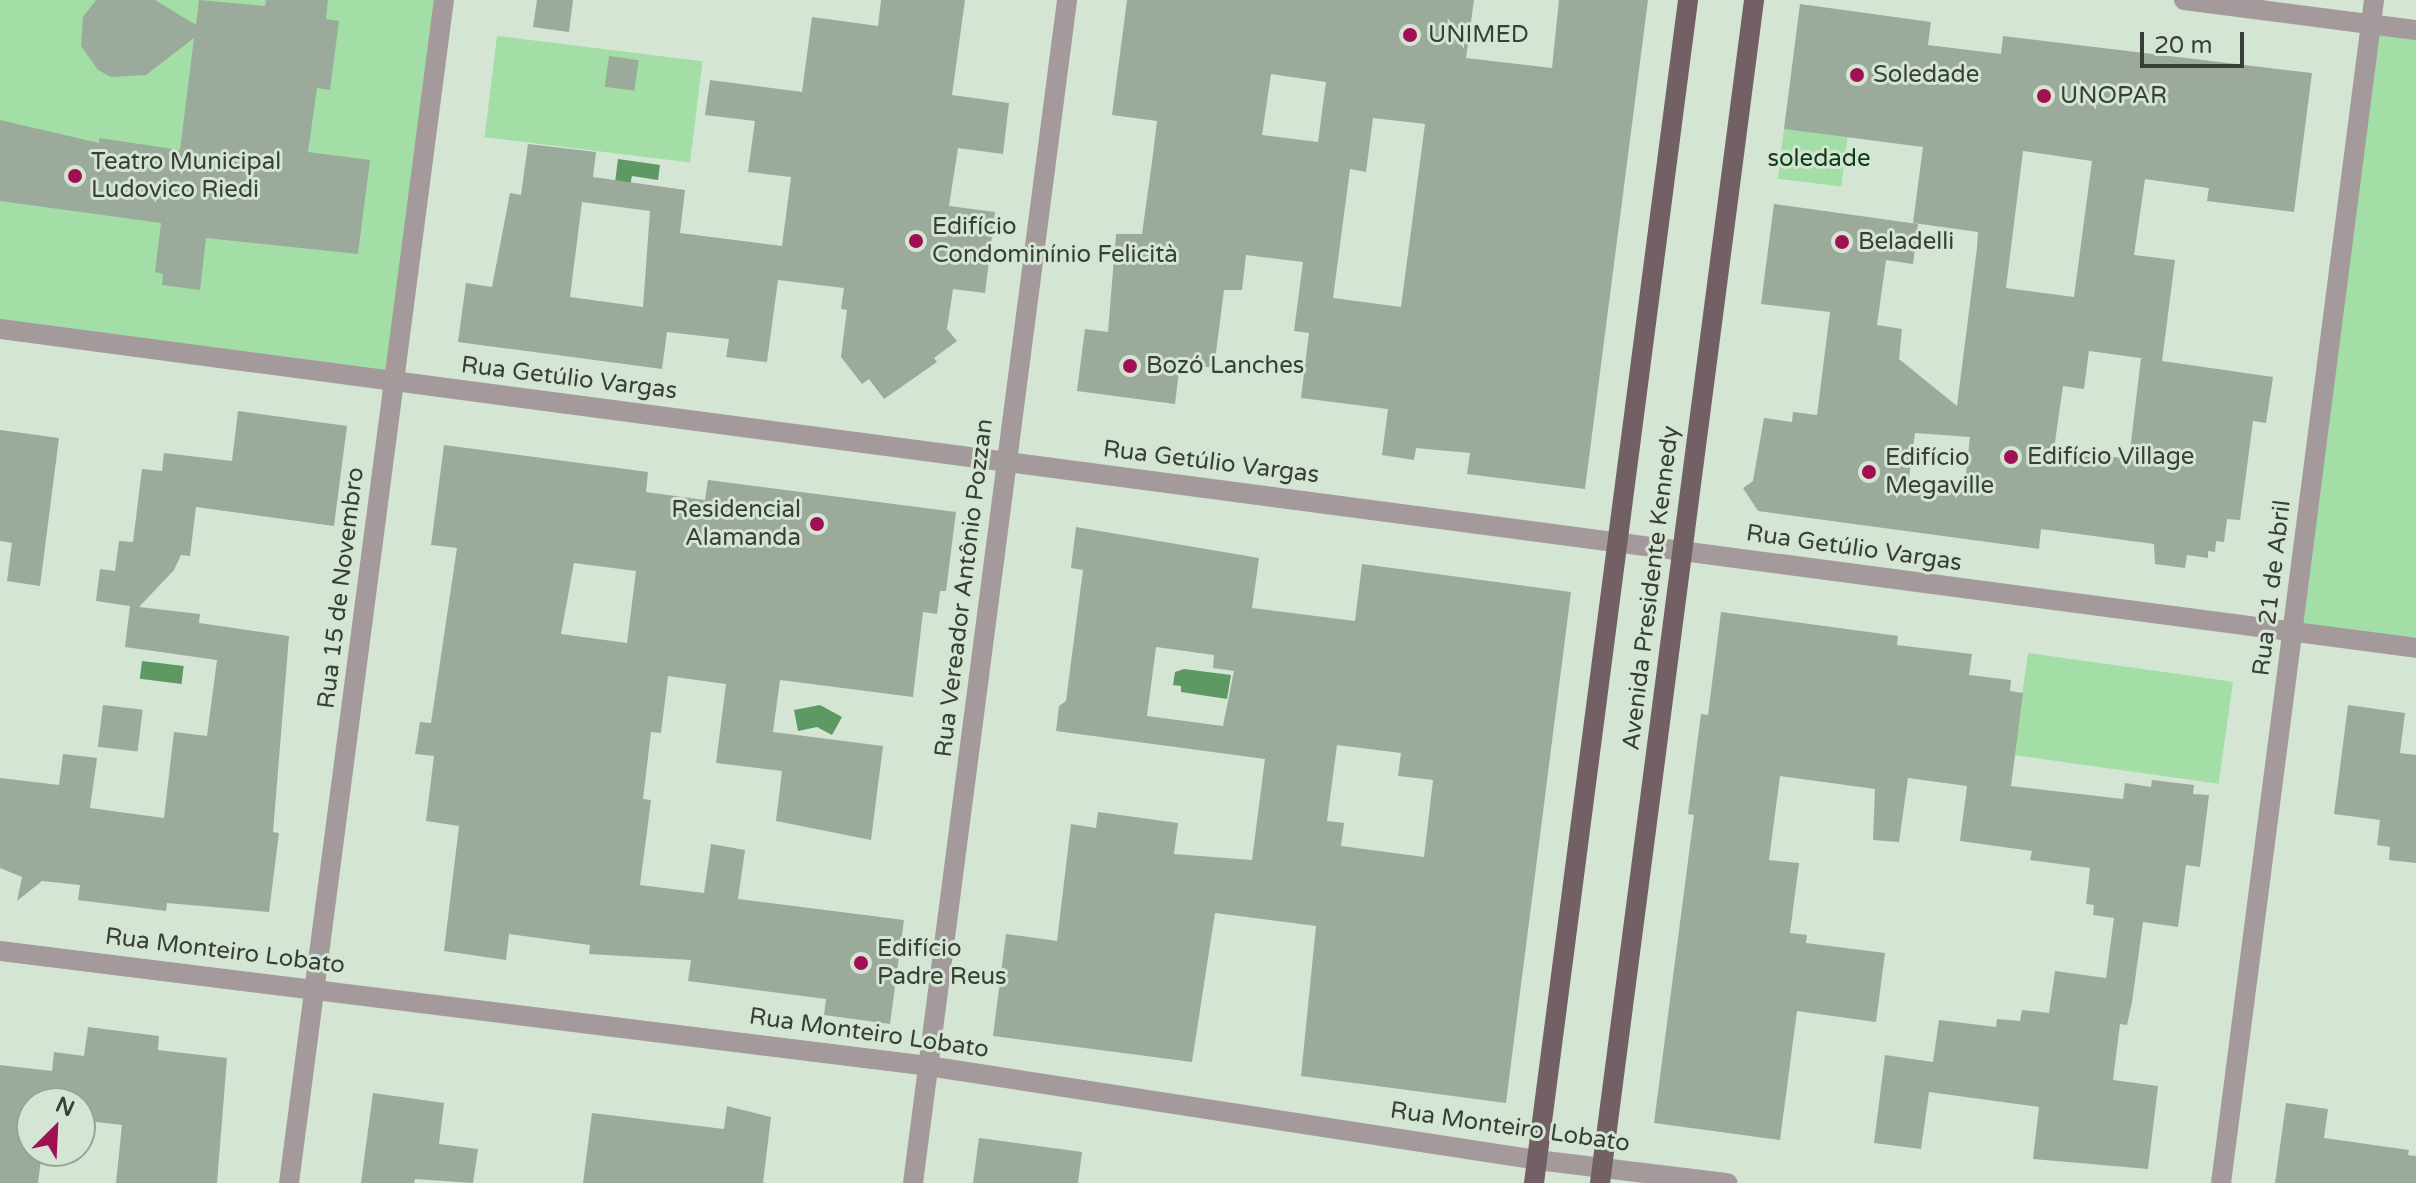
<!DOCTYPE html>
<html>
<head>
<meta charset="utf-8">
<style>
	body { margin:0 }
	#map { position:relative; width:2416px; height:1183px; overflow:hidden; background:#d4e5d4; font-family:"Varela Round",sans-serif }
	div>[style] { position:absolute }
	.green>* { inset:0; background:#a3dea6; transform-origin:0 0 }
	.water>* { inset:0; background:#5d9962; transform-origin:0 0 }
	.building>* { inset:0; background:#9baa9b; transform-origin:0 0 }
	.minor>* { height:20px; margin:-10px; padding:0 10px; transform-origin:10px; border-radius:10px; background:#a49a9c }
	.major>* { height:20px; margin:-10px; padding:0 10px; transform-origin:10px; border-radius:10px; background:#726065 }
	.dots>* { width:22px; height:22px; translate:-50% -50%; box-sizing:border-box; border:4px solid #d4e5d4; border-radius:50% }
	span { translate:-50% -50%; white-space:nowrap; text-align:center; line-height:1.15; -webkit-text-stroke:6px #d4e5d4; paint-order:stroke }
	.poi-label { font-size:24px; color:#383f38 }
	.left { translate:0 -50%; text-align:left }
	.right { translate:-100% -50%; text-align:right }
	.park-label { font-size:24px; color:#0f3b16 }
	.street-label { font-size:24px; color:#383f38 }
	.north { position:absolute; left:16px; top:1087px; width:80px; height:80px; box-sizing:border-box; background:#d4e5d4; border:2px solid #96a396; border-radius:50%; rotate:24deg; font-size:22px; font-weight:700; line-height:32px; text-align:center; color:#383f38 }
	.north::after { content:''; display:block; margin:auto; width:28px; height:36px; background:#a21054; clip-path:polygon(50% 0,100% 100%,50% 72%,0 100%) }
	.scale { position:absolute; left:2140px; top:32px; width:104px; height:36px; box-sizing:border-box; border:4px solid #383f38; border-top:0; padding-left:10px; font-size:24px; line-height:28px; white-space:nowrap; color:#383f38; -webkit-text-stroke:6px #d4e5d4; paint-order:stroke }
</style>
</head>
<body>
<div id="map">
	<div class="green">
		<div style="clip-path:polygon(0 0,444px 0,395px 382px,0 329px)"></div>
		<div style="clip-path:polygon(2371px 24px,2416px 30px,2416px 648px,2293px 632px)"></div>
		<div style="left:497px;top:36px;width:207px;height:102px;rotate:7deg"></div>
		<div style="left:1784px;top:129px;width:64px;height:50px;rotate:7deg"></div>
		<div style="left:2028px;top:653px;width:207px;height:103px;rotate:8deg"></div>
	</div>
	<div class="water">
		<div style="clip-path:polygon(618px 159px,660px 165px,658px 180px,632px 176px,629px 191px,614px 190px)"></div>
		<div style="left:142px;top:661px;width:42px;height:18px;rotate:7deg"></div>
		<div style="clip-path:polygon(1184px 669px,1231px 675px,1227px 699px,1181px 692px,1181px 686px,1173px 685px,1175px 672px)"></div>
		<div style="clip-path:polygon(820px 705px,842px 717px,832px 735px,817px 727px,798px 731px,794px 710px)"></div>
	</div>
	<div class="building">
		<div style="clip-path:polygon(96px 0,155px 0,196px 25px,199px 0,265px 6px,266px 0,328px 0,326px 19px,339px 21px,330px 90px,317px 88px,308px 152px,370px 160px,358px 254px,206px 238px,200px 290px,162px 285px,163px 274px,155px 272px,161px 223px,0 201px,0 120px,99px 143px,99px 138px,180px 150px,194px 38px,146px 75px,111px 77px,98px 70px,81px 46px,83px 17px)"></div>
		<div style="clip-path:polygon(537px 0,573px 0,569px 32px,533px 27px)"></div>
		<div style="clip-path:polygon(evenodd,881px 0,965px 0,952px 95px,1009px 103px,1003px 154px,958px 148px,949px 206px,995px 212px,985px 293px,953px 289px,947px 329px,957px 341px,934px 358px,937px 362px,884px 399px,869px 379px,862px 384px,841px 357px,847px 310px,841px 309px,844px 288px,778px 280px,767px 362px,726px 357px,729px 339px,667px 332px,662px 369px,458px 342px,466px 283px,492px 287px,510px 193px,521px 195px,528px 144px,596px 152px,593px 177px,685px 190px,680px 233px,782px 246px,791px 177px,748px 172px,755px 121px,705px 115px,710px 80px,802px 92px,812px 17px,878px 26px,881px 0,582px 202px,650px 211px,643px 307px,570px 297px,582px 202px)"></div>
		<div style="clip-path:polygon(evenodd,1127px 0,1474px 0,1466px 58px,1552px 68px,1559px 0,1648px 0,1585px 489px,1467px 474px,1470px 453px,1416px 448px,1414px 460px,1382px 455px,1388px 409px,1301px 398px,1309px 333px,1294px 331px,1303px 262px,1246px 255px,1242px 290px,1224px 290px,1214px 368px,1180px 363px,1175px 404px,1077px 391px,1085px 329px,1108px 332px,1116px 234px,1142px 234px,1152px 162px,1157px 121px,1112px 115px,1127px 0,1271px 74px,1326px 82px,1318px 142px,1262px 135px,1271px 74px,1127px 0,1373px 118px,1425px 124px,1401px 307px,1333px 298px,1350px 169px,1366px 172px,1373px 118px)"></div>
		<div style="clip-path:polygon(evenodd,1800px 4px,1931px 22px,1928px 45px,2001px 54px,2003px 36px,2312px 73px,2294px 212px,2207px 201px,2209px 188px,2145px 179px,2134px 255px,2175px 260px,2162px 361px,2089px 351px,2084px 389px,2063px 386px,2054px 449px,2129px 459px,2141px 358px,2273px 377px,2266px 423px,2253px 421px,2240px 520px,2227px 519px,2224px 542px,2216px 541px,2215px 552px,2208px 551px,2208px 558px,2187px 555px,2185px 568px,2155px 564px,2154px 544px,2041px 529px,2039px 549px,1758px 511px,1743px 488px,1753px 481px,1764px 418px,1792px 422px,1793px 412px,1817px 415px,1830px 312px,1761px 304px,1774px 204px,1918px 224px,1913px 264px,1886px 260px,1877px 325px,1902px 329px,1899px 359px,1957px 406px,1977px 248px,1978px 232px,1913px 223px,1923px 147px,1784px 129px,1800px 4px,2023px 151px,2092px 161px,2074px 297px,2006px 288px,2023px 151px,1800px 4px,1915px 433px,1970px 437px,1964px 492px,1908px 486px,1915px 433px)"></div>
		<div style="left:609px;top:56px;width:30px;height:31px;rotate:8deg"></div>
		<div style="clip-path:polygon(238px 411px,347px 426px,334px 526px,196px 507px,190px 556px,181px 555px,174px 570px,139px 607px,200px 614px,199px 623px,289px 636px,273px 832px,279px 833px,269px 912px,167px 903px,166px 911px,78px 900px,80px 885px,42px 881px,17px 901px,22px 877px,0 868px,0 778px,59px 785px,63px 754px,97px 758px,90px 808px,164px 818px,174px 732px,207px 736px,217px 660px,125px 647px,130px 606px,96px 601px,100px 569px,115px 571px,119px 541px,133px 542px,142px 469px,162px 471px,164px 453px,232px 461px)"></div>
		<div style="clip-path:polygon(0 430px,59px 438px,40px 586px,7px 581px,12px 543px,0 541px)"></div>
		<div style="clip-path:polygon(evenodd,444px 445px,648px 472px,646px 492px,705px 500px,708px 480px,956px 512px,946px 591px,940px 591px,937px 614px,923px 612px,913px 697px,780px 680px,773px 732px,883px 746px,871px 840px,776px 821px,782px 771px,716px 763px,726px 684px,668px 676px,661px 733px,651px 732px,643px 799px,651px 800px,640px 885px,704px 893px,711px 844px,745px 850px,738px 899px,904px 920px,890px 1024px,824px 1015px,826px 999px,688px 981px,691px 960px,589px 954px,590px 945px,509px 934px,506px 960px,444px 951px,459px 826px,426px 821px,434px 756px,415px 754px,420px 722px,431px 723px,457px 548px,431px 545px,444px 445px,574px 563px,636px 571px,627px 643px,561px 634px,574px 563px)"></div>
		<div style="clip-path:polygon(evenodd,1076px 527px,1259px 558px,1252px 608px,1355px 621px,1362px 564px,1571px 592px,1506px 1103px,1301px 1076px,1316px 926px,1215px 913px,1192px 1062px,993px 1036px,1006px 934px,1057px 941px,1071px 824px,1096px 828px,1098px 812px,1178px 823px,1174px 854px,1252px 860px,1265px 759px,1056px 731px,1059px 706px,1066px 701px,1083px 570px,1071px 568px,1076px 527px,1156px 647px,1214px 655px,1213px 668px,1234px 671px,1223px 726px,1147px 716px,1156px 647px,1076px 527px,1337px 745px,1401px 753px,1398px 776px,1433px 780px,1424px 857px,1341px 846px,1344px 823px,1327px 821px,1337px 745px)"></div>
		<div style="clip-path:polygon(1721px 612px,1898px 636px,1897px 645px,1972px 654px,1969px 675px,2011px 680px,2010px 691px,2023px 693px,2011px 786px,2123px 799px,2125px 783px,2151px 787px,2152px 780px,2194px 785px,2193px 794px,2209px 795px,2200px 867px,2186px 865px,2178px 927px,2143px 922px,2132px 1002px,2127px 1025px,2120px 1024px,2113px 1080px,2158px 1086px,2148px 1169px,2033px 1159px,2039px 1107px,1929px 1092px,1921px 1149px,1874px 1143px,1885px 1055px,1933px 1062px,1939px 1020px,1996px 1027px,1997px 1019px,2020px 1021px,2022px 1010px,2049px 1013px,2055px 971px,2106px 978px,2114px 918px,2093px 915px,2094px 905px,2086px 904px,2090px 868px,2030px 860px,2032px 851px,1960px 841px,1967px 786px,1908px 778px,1899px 842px,1873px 840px,1875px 789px,1780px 776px,1769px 860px,1799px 863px,1790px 933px,1807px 935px,1806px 943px,1885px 953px,1876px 1022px,1797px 1011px,1780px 1140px,1654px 1123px,1694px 815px,1688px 814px,1701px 714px,1708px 715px)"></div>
		<div style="left:103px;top:705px;width:40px;height:42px;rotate:7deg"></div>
		<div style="clip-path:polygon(2348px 705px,2405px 713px,2400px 753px,2416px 755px,2416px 863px,2389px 860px,2390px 847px,2377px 845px,2380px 820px,2334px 814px)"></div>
		<div style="clip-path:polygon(88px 1027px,159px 1036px,158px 1050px,227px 1058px,217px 1183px,116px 1183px,122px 1125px,80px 1120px,80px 1103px,32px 1103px,32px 1151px,42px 1151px,38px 1183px,0 1183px,0 1065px,52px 1071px,54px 1052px,84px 1056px)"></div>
		<div style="clip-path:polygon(373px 1093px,444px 1103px,439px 1144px,478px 1149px,473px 1183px,415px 1179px,414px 1183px,361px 1183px)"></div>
		<div style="clip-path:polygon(2286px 1103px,2328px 1109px,2324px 1138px,2409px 1150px,2408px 1155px,2416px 1156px,2416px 1183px,2275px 1183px)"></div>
		<div style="clip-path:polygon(727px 1106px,771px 1117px,763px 1183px,583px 1183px,592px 1113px,724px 1129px)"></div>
		<div style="clip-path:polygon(979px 1138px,1082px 1152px,1078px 1183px,973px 1183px)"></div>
	</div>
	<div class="minor">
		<div style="left:2184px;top:0;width:234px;rotate:7.4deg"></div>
		<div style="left:0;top:329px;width:2437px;rotate:7.52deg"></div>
		<div style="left:0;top:951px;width:935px;rotate:7.06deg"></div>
		<div style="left:928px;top:1066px;width:616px;rotate:8.77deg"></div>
		<div style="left:1537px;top:1160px;width:192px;rotate:6.9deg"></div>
		<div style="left:289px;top:1183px;width:1193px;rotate:-82.54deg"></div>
		<div style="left:913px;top:1183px;width:1193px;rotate:-82.58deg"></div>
		<div style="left:2221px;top:1183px;width:1193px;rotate:-82.63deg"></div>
	</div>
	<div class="major">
		<div style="left:1534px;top:1183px;width:1193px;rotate:-82.58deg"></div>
		<div style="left:1600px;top:1183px;width:1193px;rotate:-82.58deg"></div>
	</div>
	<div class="dots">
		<div style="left:1410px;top:35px;background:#a21054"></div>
		<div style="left:1857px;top:75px;background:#a21054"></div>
		<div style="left:2044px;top:96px;background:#a21054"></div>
		<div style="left:75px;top:176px;background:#a21054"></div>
		<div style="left:916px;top:241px;background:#a21054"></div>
		<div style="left:1842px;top:242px;background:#a21054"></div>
		<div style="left:1130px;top:366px;background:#a21054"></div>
		<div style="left:2011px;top:457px;background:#a21054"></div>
		<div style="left:1869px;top:472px;background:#a21054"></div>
		<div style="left:817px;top:524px;background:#a21054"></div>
		<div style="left:861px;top:963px;background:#a21054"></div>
	</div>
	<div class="poi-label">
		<span class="left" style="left:1428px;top:35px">UNIMED</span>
		<span class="left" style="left:1873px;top:75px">Soledade</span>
		<span class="left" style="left:2060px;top:96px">UNOPAR</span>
		<span class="left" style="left:91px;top:176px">Teatro Municipal<br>Ludovico Riedi</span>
		<span class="left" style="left:932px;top:241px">Edifício<br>Condominínio Felicità</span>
		<span class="left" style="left:1858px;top:242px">Beladelli</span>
		<span class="left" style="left:1146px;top:366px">Bozó Lanches</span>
		<span class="left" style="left:2027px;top:457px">Edifício Village</span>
		<span class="left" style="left:1885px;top:472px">Edifício<br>Megaville</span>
		<span class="right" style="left:801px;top:524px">Residencial<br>Alamanda</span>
		<span class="left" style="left:877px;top:963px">Edifício<br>Padre Reus</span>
	</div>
	<div class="park-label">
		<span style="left:1819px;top:159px">soledade</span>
	</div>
	<div class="street-label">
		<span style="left:569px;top:378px;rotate:7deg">Rua Getúlio Vargas</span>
		<span style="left:1211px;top:462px;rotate:7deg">Rua Getúlio Vargas</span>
		<span style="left:1854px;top:548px;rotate:8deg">Rua Getúlio Vargas</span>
		<span style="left:341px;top:588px;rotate:-83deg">Rua 15 de Novembro</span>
		<span style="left:964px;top:588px;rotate:-83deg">Rua Vereador Antônio Pozzan</span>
		<span style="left:1651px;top:588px;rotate:-83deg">Avenida Presidente Kennedy</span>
		<span style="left:2272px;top:588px;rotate:-83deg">Rua 21 de Abril</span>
		<span style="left:225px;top:951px;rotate:7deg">Rua Monteiro Lobato</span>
		<span style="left:869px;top:1033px;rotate:8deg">Rua Monteiro Lobato</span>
		<span style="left:1510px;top:1127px;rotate:8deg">Rua Monteiro Lobato</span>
	</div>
	<div class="north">N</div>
	<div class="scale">20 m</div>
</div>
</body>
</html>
